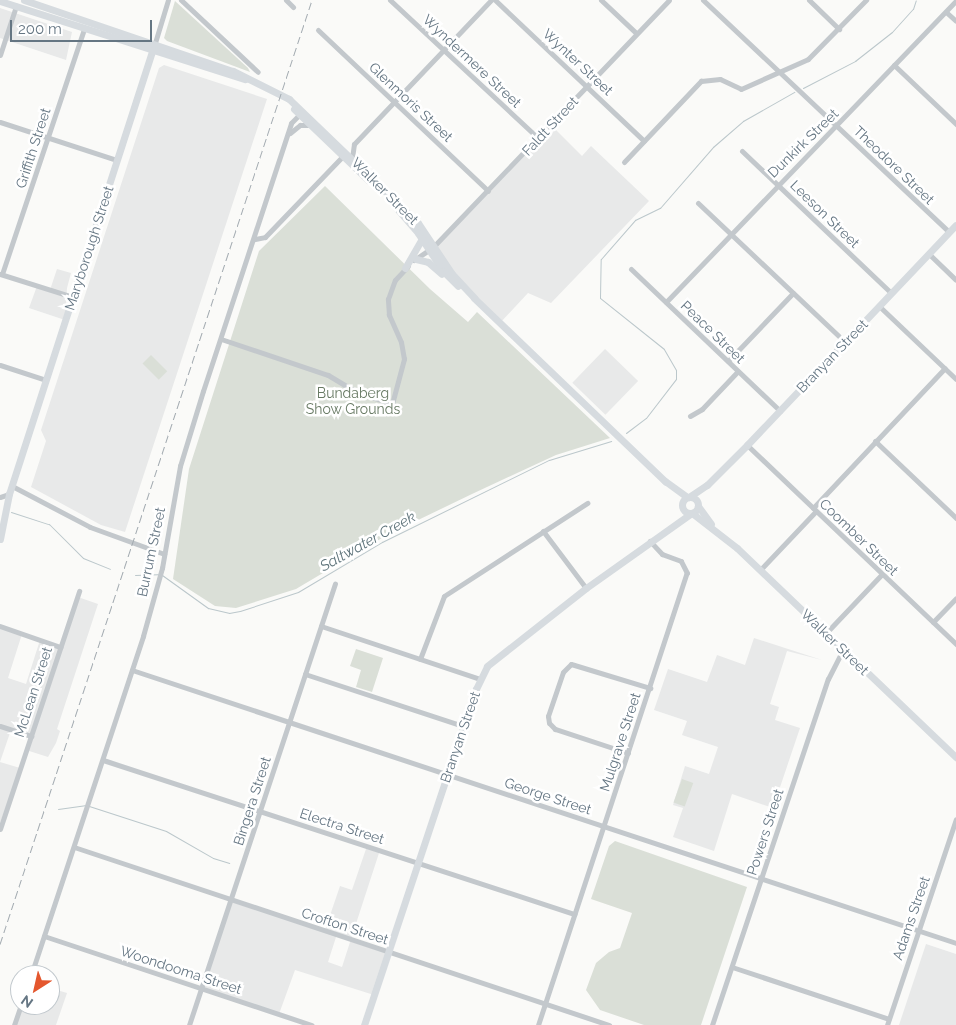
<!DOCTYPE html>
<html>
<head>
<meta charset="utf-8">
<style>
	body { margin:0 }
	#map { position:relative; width:956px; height:1025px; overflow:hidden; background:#fafaf8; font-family:Raleway,sans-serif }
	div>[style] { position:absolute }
	.built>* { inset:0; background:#e8e9e9; transform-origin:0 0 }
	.green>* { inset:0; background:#dadfd7; transform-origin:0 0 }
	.stream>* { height:1px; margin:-0.5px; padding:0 0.5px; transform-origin:0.5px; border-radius:0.5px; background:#bbc7cb }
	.street>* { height:5px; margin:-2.5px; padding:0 2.5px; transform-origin:2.5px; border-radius:2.5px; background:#c3c8cc }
	.secondary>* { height:7px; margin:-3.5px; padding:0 3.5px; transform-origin:3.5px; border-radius:3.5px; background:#d6dbdf }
	.secondary>.ring { margin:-3.5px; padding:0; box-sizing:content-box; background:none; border:7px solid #d6dbdf; border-radius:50% }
	.rail>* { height:1px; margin-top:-0.5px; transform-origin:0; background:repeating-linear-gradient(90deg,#a2aab0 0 8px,transparent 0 12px) }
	span { translate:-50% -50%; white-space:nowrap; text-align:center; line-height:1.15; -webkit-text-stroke:5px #fff; paint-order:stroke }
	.street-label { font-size:14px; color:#657683 }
	.park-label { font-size:14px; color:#687a64 }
	.water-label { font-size:15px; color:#60757c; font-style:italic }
	.north { position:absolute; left:10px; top:965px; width:50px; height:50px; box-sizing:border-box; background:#fff; border:1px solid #c1c8cd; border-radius:50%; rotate:215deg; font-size:14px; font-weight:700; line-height:20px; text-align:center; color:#657683 }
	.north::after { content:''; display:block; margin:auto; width:18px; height:22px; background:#e4572e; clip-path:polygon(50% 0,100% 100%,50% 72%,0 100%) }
	.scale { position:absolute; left:10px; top:20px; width:142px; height:22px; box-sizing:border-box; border:2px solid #657683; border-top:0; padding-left:6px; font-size:15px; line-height:18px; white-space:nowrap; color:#657683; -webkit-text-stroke:4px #fff; paint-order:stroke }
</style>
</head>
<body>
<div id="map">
	<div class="built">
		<div style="clip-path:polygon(0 8px,72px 32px,66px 60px,0 38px)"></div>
		<div style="clip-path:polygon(164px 65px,267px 99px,125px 532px,101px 525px,31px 487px,46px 441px,41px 430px,159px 68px)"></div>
		<div style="clip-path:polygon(551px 125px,582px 156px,591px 146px,649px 201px,551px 303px,528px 293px,500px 323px,474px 298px,435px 246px)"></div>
		<div style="clip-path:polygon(57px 269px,71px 273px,67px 288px,65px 320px,29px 308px,37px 286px,50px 290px)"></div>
		<div style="left:605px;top:349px;width:46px;height:47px;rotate:44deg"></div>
		<div style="clip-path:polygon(78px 597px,98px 604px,57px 729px,60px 731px,56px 743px,48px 757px,26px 750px,30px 736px,11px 730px,0 762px,20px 768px,0 823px,0 627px,22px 634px,8px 678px,26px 684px,40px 640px,60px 647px)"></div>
		<div style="clip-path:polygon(754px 638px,822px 660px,787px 651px,770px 704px,779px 707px,775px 720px,800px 728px,773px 808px,732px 794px,714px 851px,673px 837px,683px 808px,673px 805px,685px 766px,709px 774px,718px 747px,682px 735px,687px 721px,654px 710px,668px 669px,707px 682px,717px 655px,745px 665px)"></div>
		<div style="clip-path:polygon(evenodd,367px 846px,380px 850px,351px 939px,388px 951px,374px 995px,295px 970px,279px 1014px,201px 988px,231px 899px,325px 930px,340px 886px,352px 890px,367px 846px,337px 934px,351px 939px,342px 967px,328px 962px,337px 934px)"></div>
		<div style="clip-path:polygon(926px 944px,956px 954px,956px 1025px,899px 1025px)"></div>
		<div style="clip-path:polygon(50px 988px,67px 993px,56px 1025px,14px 1025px,21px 1005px,50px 1005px)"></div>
	</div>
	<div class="green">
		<div style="clip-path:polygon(175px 1px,248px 68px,250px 72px,167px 41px,164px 38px)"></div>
		<div style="clip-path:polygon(325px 186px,430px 289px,468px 322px,477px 312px,610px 438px,556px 455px,472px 494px,387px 535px,296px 589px,236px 608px,215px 606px,173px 579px,189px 469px,259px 251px)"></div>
		<div style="left:151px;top:355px;width:23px;height:12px;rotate:45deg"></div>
		<div style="clip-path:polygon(356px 649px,383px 658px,372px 692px,356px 687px,361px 670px,350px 666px)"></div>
		<div style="left:682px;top:779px;width:12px;height:25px;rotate:20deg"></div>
		<div style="clip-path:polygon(615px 841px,747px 887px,701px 1025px,644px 1025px,600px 1010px,586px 990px,596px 963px,609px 952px,620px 948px,632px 913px,591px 899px,609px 846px)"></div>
	</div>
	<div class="stream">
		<div style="left:803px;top:88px;width:59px;rotate:-27.4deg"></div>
		<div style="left:855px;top:61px;width:47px;rotate:-38.1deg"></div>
		<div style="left:892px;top:32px;width:31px;rotate:-48deg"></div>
		<div style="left:913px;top:9px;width:9px;rotate:-72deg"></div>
		<div style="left:626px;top:433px;width:25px;rotate:-37deg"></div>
		<div style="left:646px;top:418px;width:49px;rotate:-52.4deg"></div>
		<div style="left:676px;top:379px;width:9px;rotate:-90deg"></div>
		<div style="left:676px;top:370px;width:24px;rotate:-120deg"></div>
		<div style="left:664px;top:349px;width:82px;rotate:-141.4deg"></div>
		<div style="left:600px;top:298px;width:39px;rotate:-89deg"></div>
		<div style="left:601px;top:259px;width:52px;rotate:-48.9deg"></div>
		<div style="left:635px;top:220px;width:28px;rotate:-26deg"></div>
		<div style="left:660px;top:208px;width:81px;rotate:-49deg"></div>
		<div style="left:713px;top:147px;width:40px;rotate:-41deg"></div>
		<div style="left:743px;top:121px;width:59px;rotate:-29.6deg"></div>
		<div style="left:11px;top:512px;width:40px;rotate:18deg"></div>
		<div style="left:49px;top:524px;width:48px;rotate:45deg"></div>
		<div style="left:83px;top:558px;width:29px;rotate:22deg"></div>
		<div style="left:135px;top:575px;width:23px;rotate:-2deg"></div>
		<div style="left:162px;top:575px;width:57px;rotate:35.7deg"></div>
		<div style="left:208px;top:608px;width:22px;rotate:13deg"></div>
		<div style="left:229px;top:613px;width:11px;rotate:-10deg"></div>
		<div style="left:240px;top:611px;width:61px;rotate:-18.1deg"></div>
		<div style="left:298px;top:592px;width:98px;rotate:-30.8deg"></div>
		<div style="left:382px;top:542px;width:186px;rotate:-26.2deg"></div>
		<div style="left:549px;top:460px;width:65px;rotate:-17deg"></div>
		<div style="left:89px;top:806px;width:81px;rotate:18deg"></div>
		<div style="left:166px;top:831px;width:54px;rotate:29.9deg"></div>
		<div style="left:213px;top:858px;width:17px;rotate:17deg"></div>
		<div style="left:58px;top:809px;width:27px;rotate:-8deg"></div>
	</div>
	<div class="street">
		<div style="left:181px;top:0;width:105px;rotate:43.1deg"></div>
		<div style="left:286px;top:0;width:10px;rotate:45deg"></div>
		<div style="left:390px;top:0;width:202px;rotate:43deg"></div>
		<div style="left:495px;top:0;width:205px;rotate:43.4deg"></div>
		<div style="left:601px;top:0;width:48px;rotate:43.3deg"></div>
		<div style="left:703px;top:0;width:338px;rotate:43.3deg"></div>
		<div style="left:809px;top:0;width:42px;rotate:44deg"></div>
		<div style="left:946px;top:12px;width:13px;rotate:42deg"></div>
		<div style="left:318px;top:30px;width:234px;rotate:43.4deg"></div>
		<div style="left:154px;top:46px;width:48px;rotate:-73.1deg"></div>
		<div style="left:0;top:55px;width:52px;rotate:-71.9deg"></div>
		<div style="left:894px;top:65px;width:86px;rotate:43.6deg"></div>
		<div style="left:0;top:122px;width:123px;rotate:18deg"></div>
		<div style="left:290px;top:133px;width:13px;rotate:-39deg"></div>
		<div style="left:300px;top:125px;width:10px"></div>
		<div style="left:742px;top:151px;width:206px;rotate:43.6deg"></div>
		<div style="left:352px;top:158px;width:14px;rotate:-82deg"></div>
		<div style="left:354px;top:144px;width:199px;rotate:-46.4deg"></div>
		<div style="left:624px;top:162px;width:112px;rotate:-46.5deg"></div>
		<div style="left:701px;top:81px;width:19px;rotate:-6deg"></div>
		<div style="left:720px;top:79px;width:23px;rotate:25deg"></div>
		<div style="left:741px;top:89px;width:73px;rotate:-24.1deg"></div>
		<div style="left:808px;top:59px;width:83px;rotate:-45.5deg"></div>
		<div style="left:698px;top:203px;width:202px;rotate:43.4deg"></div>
		<div style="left:255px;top:239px;width:10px;rotate:-11deg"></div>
		<div style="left:265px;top:237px;width:114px;rotate:-46.1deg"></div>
		<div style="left:434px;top:246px;width:340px;rotate:-46.3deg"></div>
		<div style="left:929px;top:254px;width:37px;rotate:44deg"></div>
		<div style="left:414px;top:260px;width:18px;rotate:-34deg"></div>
		<div style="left:631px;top:269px;width:206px;rotate:43.6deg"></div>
		<div style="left:0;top:274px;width:77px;rotate:17.5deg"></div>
		<div style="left:2px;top:274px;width:258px;rotate:-71.5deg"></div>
		<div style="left:666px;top:302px;width:418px;rotate:-46.1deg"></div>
		<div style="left:879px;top:306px;width:106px;rotate:43.5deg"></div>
		<div style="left:221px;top:339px;width:113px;rotate:18.6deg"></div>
		<div style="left:328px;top:375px;width:33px;rotate:31deg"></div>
		<div style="left:356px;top:392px;width:38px;rotate:18deg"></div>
		<div style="left:392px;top:404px;width:47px;rotate:-75.1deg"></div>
		<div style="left:404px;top:359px;width:17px;rotate:-100deg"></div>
		<div style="left:401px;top:342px;width:30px;rotate:-114deg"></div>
		<div style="left:389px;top:315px;width:16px;rotate:-94deg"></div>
		<div style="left:388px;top:299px;width:20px;rotate:-70deg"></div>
		<div style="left:395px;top:280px;width:19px;rotate:-47deg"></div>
		<div style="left:728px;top:361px;width:94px;rotate:-46.3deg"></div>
		<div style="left:0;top:365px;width:48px;rotate:18.1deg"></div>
		<div style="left:690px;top:416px;width:14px;rotate:-30deg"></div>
		<div style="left:702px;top:409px;width:52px;rotate:-46.5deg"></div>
		<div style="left:875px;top:441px;width:112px;rotate:43.5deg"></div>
		<div style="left:747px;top:445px;width:289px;rotate:43.6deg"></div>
		<div style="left:12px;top:486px;width:88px;rotate:27.7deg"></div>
		<div style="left:90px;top:527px;width:79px;rotate:20deg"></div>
		<div style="left:0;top:497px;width:9px;rotate:-18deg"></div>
		<div style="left:813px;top:508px;width:192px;rotate:-46.7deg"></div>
		<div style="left:543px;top:531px;width:71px;rotate:53deg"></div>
		<div style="left:760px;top:570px;width:81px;rotate:-46.5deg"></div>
		<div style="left:933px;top:622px;width:33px;rotate:-46deg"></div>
		<div style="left:0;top:626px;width:64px;rotate:19.3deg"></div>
		<div style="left:321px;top:626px;width:168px;rotate:18.4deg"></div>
		<div style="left:826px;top:633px;width:81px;rotate:-46.5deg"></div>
		<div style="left:420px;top:659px;width:67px;rotate:-69.1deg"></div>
		<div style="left:444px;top:596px;width:171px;rotate:-33deg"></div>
		<div style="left:132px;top:670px;width:868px;rotate:18.33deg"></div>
		<div style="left:305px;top:674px;width:166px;rotate:18.2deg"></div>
		<div style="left:0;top:726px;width:33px;rotate:18deg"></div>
		<div style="left:628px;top:753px;width:77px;rotate:-161.8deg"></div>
		<div style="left:555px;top:729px;width:8px;rotate:-135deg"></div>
		<div style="left:549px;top:723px;width:7px;rotate:-98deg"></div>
		<div style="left:548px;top:716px;width:46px;rotate:-71.2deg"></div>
		<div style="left:563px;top:672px;width:11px;rotate:-45deg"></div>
		<div style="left:571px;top:664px;width:83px;rotate:16.9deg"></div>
		<div style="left:103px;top:760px;width:496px;rotate:18.1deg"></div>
		<div style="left:0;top:829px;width:251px;rotate:-71.6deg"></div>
		<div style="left:74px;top:847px;width:564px;rotate:18.4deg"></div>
		<div style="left:44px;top:936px;width:282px;rotate:18.4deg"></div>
		<div style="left:732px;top:967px;width:165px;rotate:18.3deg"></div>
		<div style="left:31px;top:975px;width:357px;rotate:-71.7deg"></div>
		<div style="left:143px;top:636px;width:71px;rotate:-74.4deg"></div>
		<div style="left:162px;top:568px;width:104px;rotate:-80deg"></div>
		<div style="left:180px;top:466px;width:78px;rotate:-73deg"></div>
		<div style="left:203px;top:391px;width:282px;rotate:-71.8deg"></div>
		<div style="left:291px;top:123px;width:14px;rotate:-45deg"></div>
		<div style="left:14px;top:1025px;width:21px;rotate:-71deg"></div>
		<div style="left:189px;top:1025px;width:465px;rotate:-71.7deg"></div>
		<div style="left:538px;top:1025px;width:476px;rotate:-71.8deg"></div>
		<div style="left:687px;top:573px;width:13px;rotate:-117deg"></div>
		<div style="left:681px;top:561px;width:20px;rotate:-160deg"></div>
		<div style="left:662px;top:554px;width:18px;rotate:-133deg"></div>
		<div style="left:712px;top:1025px;width:365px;rotate:-71.5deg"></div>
		<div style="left:828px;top:679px;width:34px;rotate:-63deg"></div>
		<div style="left:887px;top:1025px;width:217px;rotate:-71.5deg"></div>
	</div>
	<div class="secondary">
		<div style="left:24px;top:0;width:221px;rotate:18.8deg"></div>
		<div style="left:233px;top:71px;width:63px;rotate:26.6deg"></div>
		<div style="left:289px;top:99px;width:179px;rotate:43.9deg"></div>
		<div style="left:418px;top:223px;width:61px;rotate:56.3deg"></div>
		<div style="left:452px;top:274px;width:33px;rotate:47deg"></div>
		<div style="left:474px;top:298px;width:265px;rotate:43.8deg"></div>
		<div style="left:665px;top:481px;width:27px;rotate:36deg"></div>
		<div style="left:0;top:1px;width:257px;rotate:17.7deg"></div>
		<div style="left:294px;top:109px;width:103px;rotate:43.8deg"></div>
		<div style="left:393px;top:204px;width:38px;rotate:49deg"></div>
		<div style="left:418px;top:233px;width:45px;rotate:56.7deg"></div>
		<div style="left:443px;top:271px;width:21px;rotate:45deg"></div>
		<div style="left:416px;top:259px;width:12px;rotate:14deg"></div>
		<div style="left:428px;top:262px;width:18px;rotate:41deg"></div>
		<div style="left:405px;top:268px;width:34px;rotate:-60deg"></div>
		<div class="ring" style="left:682px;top:497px;width:9px;height:9px"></div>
		<div style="left:689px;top:497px;width:22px;rotate:-34deg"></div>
		<div style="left:707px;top:485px;width:57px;rotate:-45deg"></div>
		<div style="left:747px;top:445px;width:303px;rotate:-46.5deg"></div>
		<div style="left:698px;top:506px;width:22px;rotate:54deg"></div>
		<div style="left:692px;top:513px;width:57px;rotate:37.9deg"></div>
		<div style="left:737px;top:548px;width:303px;rotate:43.7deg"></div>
		<div style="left:0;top:539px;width:46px;rotate:-78.7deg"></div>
		<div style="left:9px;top:494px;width:466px;rotate:-72.1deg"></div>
		<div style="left:364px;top:1025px;width:354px;rotate:-71.6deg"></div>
		<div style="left:476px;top:689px;width:25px;rotate:-64deg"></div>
		<div style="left:487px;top:666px;width:126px;rotate:-38.2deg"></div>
		<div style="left:586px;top:588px;width:128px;rotate:-35.4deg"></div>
	</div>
	<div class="rail">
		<div style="left:0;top:944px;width:994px;rotate:-71.71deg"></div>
	</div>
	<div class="street-label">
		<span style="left:472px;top:61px;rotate:43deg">Wyndermere Street</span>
		<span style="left:578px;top:62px;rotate:43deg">Wynter Street</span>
		<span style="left:411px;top:102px;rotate:43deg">Glenmoris Street</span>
		<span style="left:550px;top:126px;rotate:-47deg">Faldt Street</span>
		<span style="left:803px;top:143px;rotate:-44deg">Dunkirk Street</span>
		<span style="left:33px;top:148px;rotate:-72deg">Griffith Street</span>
		<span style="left:894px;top:165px;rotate:44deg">Theodore Street</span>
		<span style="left:385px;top:191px;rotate:45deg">Walker Street</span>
		<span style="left:825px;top:214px;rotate:44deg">Leeson Street</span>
		<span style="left:89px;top:248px;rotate:-72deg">Maryborough Street</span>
		<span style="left:713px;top:332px;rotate:44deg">Peace Street</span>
		<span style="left:832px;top:356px;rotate:-46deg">Branyan Street</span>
		<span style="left:859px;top:537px;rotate:44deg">Coomber Street</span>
		<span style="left:151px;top:552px;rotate:-78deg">Burrum Street</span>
		<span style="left:835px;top:642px;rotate:44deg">Walker Street</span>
		<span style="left:33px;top:692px;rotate:-72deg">McLean Street</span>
		<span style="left:460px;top:737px;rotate:-71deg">Branyan Street</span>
		<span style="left:620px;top:742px;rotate:-72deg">Mulgrave Street</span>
		<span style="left:548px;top:796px;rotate:18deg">George Street</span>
		<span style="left:252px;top:801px;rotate:-72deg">Bingera Street</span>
		<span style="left:342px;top:826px;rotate:18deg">Electra Street</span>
		<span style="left:765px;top:832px;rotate:-72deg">Powers Street</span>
		<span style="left:911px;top:918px;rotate:-71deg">Adams Street</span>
		<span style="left:345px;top:926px;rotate:18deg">Crofton Street</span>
		<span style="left:181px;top:970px;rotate:18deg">Woondooma Street</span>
	</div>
	<div class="park-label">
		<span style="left:353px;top:401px">Bundaberg<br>Show Grounds</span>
	</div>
	<div class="water-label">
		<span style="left:368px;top:542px;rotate:-29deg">Saltwater Creek</span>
	</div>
	<div class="north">N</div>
	<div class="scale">200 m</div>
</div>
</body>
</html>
